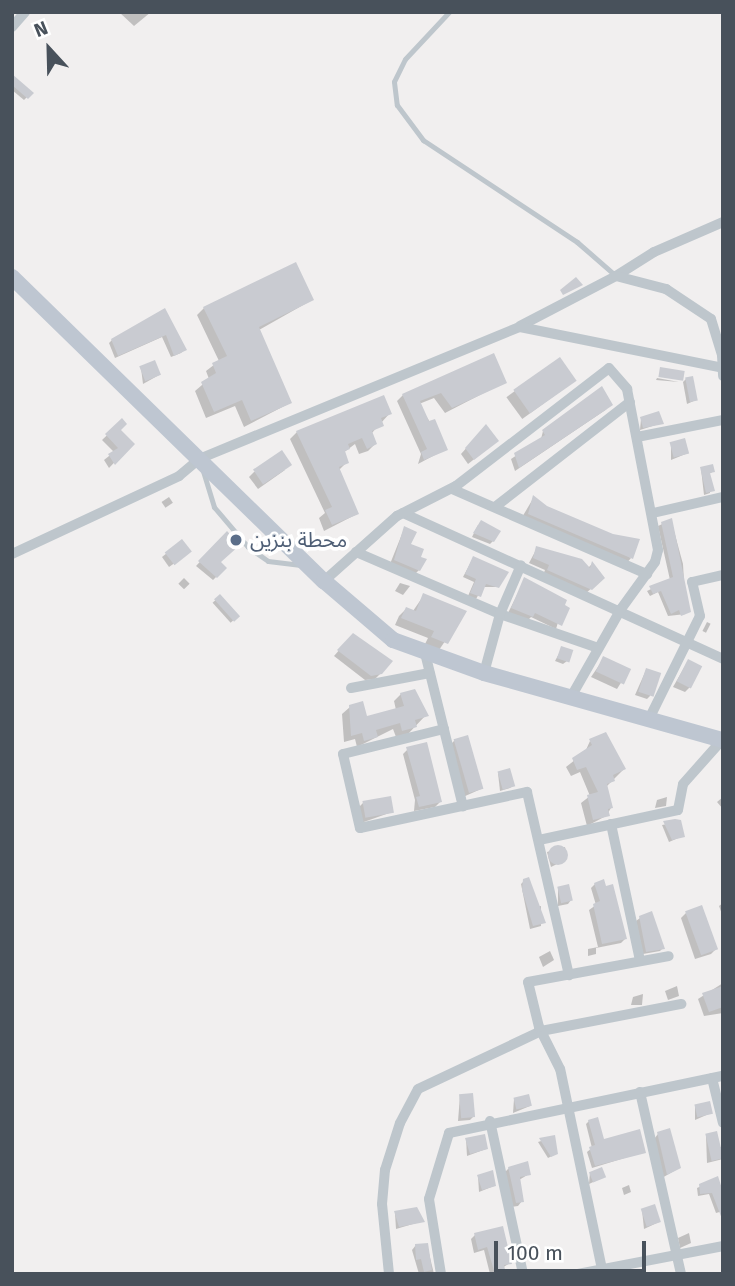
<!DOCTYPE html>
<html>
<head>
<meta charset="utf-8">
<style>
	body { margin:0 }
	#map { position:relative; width:735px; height:1286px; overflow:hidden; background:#f1efef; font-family:"Fira Sans","Noto Sans Arabic",sans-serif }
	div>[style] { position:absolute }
	.shadow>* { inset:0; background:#0003; transform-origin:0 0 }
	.building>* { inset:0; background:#c9cbd1; transform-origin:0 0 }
	.round { border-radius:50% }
	.lane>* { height:5px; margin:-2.5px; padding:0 2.5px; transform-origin:2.5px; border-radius:2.5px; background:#bec6cc }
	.street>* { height:10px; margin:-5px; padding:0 5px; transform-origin:5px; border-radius:5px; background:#bec6cc }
	.secondary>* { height:16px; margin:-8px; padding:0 8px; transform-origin:8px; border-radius:8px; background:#bec6d1 }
	.dots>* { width:19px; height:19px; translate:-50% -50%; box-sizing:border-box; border:4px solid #fff; border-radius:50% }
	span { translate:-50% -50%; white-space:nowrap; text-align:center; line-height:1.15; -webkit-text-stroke:7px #fff; paint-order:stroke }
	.service-label { font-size:21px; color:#4e5e75 }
	.left { translate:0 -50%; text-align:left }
	.frame { position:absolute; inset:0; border:14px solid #48515b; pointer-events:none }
	.north { position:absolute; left:14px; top:14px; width:70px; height:70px; -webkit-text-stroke:5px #fff; paint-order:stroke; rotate:338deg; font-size:19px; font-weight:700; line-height:28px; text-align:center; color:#48515b }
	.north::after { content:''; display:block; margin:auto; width:24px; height:32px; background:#48515b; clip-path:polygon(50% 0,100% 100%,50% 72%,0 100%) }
	.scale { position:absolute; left:494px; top:1241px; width:152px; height:32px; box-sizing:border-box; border:4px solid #48515b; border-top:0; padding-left:9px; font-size:21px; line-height:24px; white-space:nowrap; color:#48515b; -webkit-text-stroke:5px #fff; paint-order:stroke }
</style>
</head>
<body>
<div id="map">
	<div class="shadow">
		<div style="clip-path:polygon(119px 12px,151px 12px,134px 26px)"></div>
		<div style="clip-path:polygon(12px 84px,31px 93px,24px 100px,12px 90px)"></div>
		<div style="clip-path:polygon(312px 300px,259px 330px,290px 403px,244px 427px,235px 406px,206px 418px,195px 391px,209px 379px,206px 371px,219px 361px,197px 315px,204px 308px)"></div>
		<div style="clip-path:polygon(165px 310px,184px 350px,181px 353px,171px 357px,162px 337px,115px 358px,109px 343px,112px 340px)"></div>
		<div style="left:559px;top:359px;width:27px;height:65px;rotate:54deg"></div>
		<div style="clip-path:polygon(141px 368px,159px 375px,143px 384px)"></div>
		<div style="clip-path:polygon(657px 378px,679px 382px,656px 380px)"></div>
		<div style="clip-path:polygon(686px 379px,696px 400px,687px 404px,683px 382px)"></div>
		<div style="clip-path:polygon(505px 382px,445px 413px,434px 398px,419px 404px,446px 449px,418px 464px,421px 454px,397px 401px,403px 395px)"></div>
		<div style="clip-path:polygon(607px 409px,515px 471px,511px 459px,541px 439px,543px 431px)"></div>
		<div style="clip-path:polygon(390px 413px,371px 434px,375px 444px,368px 451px,359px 454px,355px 444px,343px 453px,347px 462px,339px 470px,357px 514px,324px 531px,319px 518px,325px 513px,290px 439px,297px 432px)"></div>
		<div style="clip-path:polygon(641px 419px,662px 423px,640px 430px)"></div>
		<div style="clip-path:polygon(122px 421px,118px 430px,132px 444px,109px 468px,104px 460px,114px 452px,102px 440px)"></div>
		<div style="clip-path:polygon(485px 427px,491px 446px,468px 464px,461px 454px)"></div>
		<div style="clip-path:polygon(671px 444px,688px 453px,671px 460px)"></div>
		<div style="clip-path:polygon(701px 469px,714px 471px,709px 474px,710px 493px,704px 495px)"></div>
		<div style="clip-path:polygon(285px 470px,258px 489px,249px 477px,254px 472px)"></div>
		<div style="left:169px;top:497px;width:7px;height:9px;rotate:56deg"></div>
		<div style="clip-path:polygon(534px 497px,546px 507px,631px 558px,625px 565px,521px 519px)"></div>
		<div style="clip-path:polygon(671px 520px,683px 564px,686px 614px,668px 616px,658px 592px,650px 596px,647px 591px,670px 580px,658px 526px)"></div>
		<div style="clip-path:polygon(478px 525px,493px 541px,490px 544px,472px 537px)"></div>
		<div style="clip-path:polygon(404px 529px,419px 570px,414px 575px,390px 564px)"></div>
		<div style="clip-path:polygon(227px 533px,219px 562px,225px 568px,213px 580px,196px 566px)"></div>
		<div style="clip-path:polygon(182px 541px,186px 555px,169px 567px,162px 557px)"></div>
		<div style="clip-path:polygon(537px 548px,588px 568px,592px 564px,603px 578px,585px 594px,543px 575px,545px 570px,529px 563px)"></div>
		<div style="clip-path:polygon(473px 558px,497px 587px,483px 587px,476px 599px,468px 596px,474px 582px,463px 577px)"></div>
		<div style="left:184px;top:578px;width:8px;height:8px;rotate:45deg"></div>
		<div style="clip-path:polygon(525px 579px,563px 606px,556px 629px,531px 617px,527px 621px,508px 613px)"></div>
		<div style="clip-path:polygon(400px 583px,410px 586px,403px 595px,395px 591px)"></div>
		<div style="clip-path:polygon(424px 595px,465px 612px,439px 650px,425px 644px,428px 638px,395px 625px,399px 616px,406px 609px,413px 611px)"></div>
		<div style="left:220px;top:596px;width:27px;height:10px;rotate:48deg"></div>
		<div style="left:707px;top:622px;width:4px;height:10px;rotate:27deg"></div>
		<div style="clip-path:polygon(348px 640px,381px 673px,375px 679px,365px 680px,334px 656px)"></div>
		<div style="clip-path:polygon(562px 648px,567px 661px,563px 664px,555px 661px)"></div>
		<div style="clip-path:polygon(604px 658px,629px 670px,617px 689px,591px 677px)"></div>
		<div style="clip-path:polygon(688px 661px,690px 687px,685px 692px,673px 687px)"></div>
		<div style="clip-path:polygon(646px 670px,650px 696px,647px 699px,635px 695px)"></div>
		<div style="clip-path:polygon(401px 694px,426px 715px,408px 734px,396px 737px,393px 729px,357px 747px,355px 739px,344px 742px,342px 714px,350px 707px,366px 719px,396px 710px,394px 701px)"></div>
		<div style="clip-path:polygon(455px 740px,481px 789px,463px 797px,450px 745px)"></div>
		<div style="clip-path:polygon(590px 741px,624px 769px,606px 787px,611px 808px,606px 816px,587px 826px,581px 803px,590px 796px,580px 772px,571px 776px,566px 767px,585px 752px)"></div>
		<div style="clip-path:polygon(408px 749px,440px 802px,435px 807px,414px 811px,415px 800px,403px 754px)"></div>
		<div style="clip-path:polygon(498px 773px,514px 785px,510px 788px,500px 791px)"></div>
		<div style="clip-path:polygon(667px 797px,666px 806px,655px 808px,657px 800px)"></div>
		<div style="clip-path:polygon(723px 797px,723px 809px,717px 802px)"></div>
		<div style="clip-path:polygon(363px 803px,392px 812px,361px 823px,358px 808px)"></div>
		<div style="clip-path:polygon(679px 822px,683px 836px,669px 842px,662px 825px)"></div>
		<div style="clip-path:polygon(565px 847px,567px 859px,551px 867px,547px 852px)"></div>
		<div style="clip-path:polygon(524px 881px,535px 907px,541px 906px,541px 926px,530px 929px,521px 884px)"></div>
		<div style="clip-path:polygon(595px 884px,625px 939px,621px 943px,596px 948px,596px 954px,588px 956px,588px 949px,598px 947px,589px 910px,596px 905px,591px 888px)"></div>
		<div style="clip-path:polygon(558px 889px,571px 900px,568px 904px,558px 906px)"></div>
		<div style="clip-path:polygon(723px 903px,723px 917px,719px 906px)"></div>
		<div style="clip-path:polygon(686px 913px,716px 949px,711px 954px,695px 959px,681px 918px)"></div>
		<div style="clip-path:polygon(640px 918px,663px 948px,660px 951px,643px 954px,636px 921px)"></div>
		<div style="clip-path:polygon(550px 951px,554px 960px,543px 967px,539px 957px)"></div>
		<div style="clip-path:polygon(723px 983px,723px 1013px,704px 1016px,698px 999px)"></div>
		<div style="clip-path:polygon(677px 986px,679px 996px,668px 1000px,665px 991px)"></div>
		<div style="clip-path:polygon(643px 994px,642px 1005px,631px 1005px,633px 997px)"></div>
		<div style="clip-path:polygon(460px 1096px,473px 1117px,470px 1120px,458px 1121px)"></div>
		<div style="clip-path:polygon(514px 1099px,530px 1106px,513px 1113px)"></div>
		<div style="clip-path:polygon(695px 1107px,711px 1113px,695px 1120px)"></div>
		<div style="clip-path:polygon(589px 1121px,603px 1141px,644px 1152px,592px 1168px,587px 1152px,592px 1148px,586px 1124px)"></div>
		<div style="clip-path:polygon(658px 1134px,679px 1168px,662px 1178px,654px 1139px)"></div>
		<div style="clip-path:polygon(706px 1136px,723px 1149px,723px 1159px,707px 1163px)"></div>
		<div style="clip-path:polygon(554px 1137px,556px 1154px,548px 1158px,538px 1142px)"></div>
		<div style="clip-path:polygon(466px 1139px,486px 1149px,467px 1156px)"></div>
		<div style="clip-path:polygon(509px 1168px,529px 1174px,519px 1180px,522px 1201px,518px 1206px,511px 1207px,504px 1173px)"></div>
		<div style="clip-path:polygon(590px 1172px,604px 1177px,589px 1184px)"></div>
		<div style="clip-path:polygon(478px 1176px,494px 1186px,479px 1192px)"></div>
		<div style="clip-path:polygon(717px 1179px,723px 1190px,723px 1211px,716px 1213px,709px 1194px,698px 1196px,697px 1188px)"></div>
		<div style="clip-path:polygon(629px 1185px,631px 1192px,624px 1195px,622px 1188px)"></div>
		<div style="clip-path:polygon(642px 1210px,659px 1222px,644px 1229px)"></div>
		<div style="clip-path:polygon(395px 1213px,423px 1221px,396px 1229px)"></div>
		<div style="clip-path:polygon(689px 1233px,691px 1243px,680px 1248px,678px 1238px)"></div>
		<div style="clip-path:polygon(475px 1235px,510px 1263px,502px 1268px,504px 1274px,490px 1274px,484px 1250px,474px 1253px,471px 1239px)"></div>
		<div style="clip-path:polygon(416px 1245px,427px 1245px,434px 1274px,419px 1274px,412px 1250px)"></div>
	</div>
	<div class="building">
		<div style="clip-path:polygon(12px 74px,34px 93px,28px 99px,12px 85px)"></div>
		<div style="clip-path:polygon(296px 262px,314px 300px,259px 327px,292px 403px,251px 421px,242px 400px,214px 412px,201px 382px,216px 373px,212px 363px,227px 356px,203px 307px)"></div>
		<div style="clip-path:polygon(576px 277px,583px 285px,563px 295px,560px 290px)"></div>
		<div style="clip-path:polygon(165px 308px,187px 350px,174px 356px,166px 335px,118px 356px,111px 339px)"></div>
		<div style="clip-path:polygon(494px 353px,507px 383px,452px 408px,441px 393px,420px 401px,429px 421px,435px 419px,448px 450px,424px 460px,421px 452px,427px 449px,402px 394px)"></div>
		<div style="left:560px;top:357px;width:29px;height:57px;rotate:55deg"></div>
		<div style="left:155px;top:360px;width:16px;height:17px;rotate:68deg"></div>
		<div style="left:660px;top:367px;width:25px;height:10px;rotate:9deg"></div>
		<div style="left:693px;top:376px;width:25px;height:8px;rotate:79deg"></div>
		<div style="clip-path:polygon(602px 386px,613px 405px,519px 468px,514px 453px,545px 435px,542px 430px)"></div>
		<div style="clip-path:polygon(384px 395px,392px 414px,381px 418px,384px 426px,372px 431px,377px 444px,367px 449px,362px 438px,348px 444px,350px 449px,345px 451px,349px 463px,339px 467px,359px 514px,332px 525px,325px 510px,332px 507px,296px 431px)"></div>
		<div style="clip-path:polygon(659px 411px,664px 424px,643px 428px,640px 417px)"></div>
		<div style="clip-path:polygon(122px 418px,127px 424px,121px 430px,135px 444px,115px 465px,108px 454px,118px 448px,105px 434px)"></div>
		<div style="clip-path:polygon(486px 424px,499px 441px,474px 460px,465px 448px)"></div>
		<div style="left:685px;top:438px;width:16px;height:16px;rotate:75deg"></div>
		<div style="left:282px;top:450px;width:18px;height:35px;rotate:56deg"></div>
		<div style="clip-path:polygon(713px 464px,715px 472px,710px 473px,715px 491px,706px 493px,700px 467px)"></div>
		<div style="clip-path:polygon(533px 495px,547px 506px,613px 534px,640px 539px,633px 559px,528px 514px)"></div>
		<div style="clip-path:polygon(672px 518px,691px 612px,681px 616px,679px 610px,671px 614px,661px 591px,653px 594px,649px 586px,673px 577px,661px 522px)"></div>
		<div style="clip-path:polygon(481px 520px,501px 531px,494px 542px,473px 533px)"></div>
		<div style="clip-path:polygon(404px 526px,417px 532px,411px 544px,424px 549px,421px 557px,427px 559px,420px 571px,394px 560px)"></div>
		<div style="clip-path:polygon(227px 531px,240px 545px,221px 562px,227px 568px,217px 578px,198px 561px)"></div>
		<div style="left:182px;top:539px;width:16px;height:22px;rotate:52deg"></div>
		<div style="clip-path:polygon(536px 546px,582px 559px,590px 568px,592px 561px,605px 578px,592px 590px,547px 570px,549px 565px,533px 558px)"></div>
		<div style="clip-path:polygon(473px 556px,509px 572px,499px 588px,486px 584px,481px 597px,470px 593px,476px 579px,465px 574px)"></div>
		<div style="clip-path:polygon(524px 577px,567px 600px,565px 605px,570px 608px,562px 626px,535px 613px,533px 617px,511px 608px)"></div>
		<div style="clip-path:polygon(423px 593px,467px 611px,448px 644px,431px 637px,434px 631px,401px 618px,406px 607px,416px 611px)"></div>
		<div style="left:220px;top:594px;width:30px;height:8px;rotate:48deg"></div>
		<div style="clip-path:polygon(353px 633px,393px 661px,382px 674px,371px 676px,337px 650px)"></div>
		<div style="left:561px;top:646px;width:13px;height:13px;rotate:18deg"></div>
		<div style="left:603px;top:656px;width:31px;height:17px;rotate:25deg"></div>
		<div style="left:688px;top:659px;width:16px;height:25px;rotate:27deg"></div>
		<div style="left:646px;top:668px;width:16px;height:25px;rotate:18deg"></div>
		<div style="clip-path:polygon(415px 689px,429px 716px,415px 720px,417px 727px,402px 731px,400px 723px,376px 730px,378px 737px,364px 741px,362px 733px,351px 736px,349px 705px,363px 701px,367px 716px,404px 706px,400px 693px)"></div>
		<div style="clip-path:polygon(606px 732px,626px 769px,613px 775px,615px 781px,607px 784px,613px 808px,608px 809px,610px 816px,593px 820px,587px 795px,598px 792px,586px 767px,577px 770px,572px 758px,592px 745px,589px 739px)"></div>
		<div style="left:468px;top:735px;width:56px;height:15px;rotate:74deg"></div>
		<div style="clip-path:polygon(427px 742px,442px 802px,419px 807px,416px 797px,420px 796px,406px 747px)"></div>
		<div style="left:510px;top:768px;width:19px;height:13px;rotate:74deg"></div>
		<div style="left:391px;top:796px;width:17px;height:29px;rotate:80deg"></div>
		<div style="clip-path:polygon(675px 819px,681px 820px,685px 837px,672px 840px,663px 821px)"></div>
		<div class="round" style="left:548px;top:845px;width:20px;height:20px"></div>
		<div style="clip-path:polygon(529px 877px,546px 923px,533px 926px,522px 890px,523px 879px)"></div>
		<div style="clip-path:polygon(604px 879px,606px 886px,613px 884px,627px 939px,602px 944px,593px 904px,600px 901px,594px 883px)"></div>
		<div style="left:569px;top:884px;width:17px;height:12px;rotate:77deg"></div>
		<div style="left:702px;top:905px;width:47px;height:18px;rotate:70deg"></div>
		<div style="clip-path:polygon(652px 911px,665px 949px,646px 952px,639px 916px)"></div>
		<div style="clip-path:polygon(723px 986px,723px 1007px,709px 1012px,702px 993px)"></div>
		<div style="left:473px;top:1093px;width:24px;height:14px;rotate:85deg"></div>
		<div style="left:529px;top:1094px;width:12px;height:16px;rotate:76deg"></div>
		<div style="left:710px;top:1101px;width:13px;height:16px;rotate:77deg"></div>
		<div style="clip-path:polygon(598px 1117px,604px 1139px,640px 1129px,646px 1153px,595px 1166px,589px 1147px,595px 1145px,588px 1120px)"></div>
		<div style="clip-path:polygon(670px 1128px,681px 1168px,667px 1175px,657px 1132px)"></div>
		<div style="left:717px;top:1131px;width:28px;height:12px;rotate:77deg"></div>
		<div style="clip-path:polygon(485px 1134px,488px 1149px,470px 1154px,465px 1138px)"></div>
		<div style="clip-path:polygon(555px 1135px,558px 1154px,551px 1157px,539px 1138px)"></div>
		<div style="clip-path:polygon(528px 1161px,531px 1175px,520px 1177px,524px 1202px,516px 1203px,508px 1167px)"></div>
		<div style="left:602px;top:1167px;width:11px;height:14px;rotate:68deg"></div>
		<div style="clip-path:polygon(493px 1170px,496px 1186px,482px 1190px,477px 1175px)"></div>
		<div style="clip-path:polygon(718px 1176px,723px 1192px,722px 1219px,712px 1193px,700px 1194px,699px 1184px)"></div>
		<div style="left:655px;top:1204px;width:19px;height:15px;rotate:72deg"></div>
		<div style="clip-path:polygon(417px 1207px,425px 1222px,399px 1227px,394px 1211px)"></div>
		<div style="clip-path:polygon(503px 1226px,512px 1264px,504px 1265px,506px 1274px,495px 1274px,487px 1247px,478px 1250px,474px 1233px)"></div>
		<div style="clip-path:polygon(428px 1243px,432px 1270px,424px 1272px,421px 1259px,416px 1260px,415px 1244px)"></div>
	</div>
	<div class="lane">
		<div style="left:449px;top:12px;width:64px;rotate:133.1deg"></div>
		<div style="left:405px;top:59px;width:25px;rotate:116deg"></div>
		<div style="left:394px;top:82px;width:23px;rotate:83deg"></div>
		<div style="left:397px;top:105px;width:44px;rotate:53.4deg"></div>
		<div style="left:423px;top:140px;width:185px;rotate:33.5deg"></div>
		<div style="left:577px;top:242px;width:50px;rotate:41deg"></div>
		<div style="left:203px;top:471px;width:38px;rotate:73deg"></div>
		<div style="left:214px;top:507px;width:52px;rotate:49.6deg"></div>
		<div style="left:248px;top:547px;width:24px;rotate:35deg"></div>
		<div style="left:268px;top:561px;width:33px;rotate:7deg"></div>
	</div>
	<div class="street">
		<div style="left:12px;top:27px;width:20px;rotate:-49deg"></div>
		<div style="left:616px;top:276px;width:45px;rotate:-32.3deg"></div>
		<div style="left:654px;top:252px;width:75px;rotate:-23.5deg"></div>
		<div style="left:520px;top:326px;width:108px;rotate:-27.5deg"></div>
		<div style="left:616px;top:276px;width:52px;rotate:14.6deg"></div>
		<div style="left:666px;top:289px;width:54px;rotate:33.7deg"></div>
		<div style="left:711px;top:319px;width:38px;rotate:73deg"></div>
		<div style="left:722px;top:355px;width:21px;rotate:87deg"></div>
		<div style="left:637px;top:437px;width:88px;rotate:-11.2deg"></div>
		<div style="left:452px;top:489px;width:213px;rotate:23.6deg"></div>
		<div style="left:495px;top:507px;width:171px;rotate:-37.9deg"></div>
		<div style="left:403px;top:513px;width:352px;rotate:24.5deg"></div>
		<div style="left:653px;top:513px;width:72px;rotate:-12.9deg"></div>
		<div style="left:356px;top:552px;width:157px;rotate:23.3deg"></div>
		<div style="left:500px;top:614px;width:104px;rotate:19.1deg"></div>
		<div style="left:12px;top:554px;width:184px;rotate:-25deg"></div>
		<div style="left:179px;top:476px;width:26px;rotate:-40deg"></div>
		<div style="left:199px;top:459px;width:347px;rotate:-22.4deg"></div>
		<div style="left:520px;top:327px;width:207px;rotate:11.4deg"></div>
		<div style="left:324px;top:581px;width:98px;rotate:-41.7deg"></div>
		<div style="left:397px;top:516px;width:66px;rotate:-27deg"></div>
		<div style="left:456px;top:486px;width:193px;rotate:-37.6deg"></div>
		<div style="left:609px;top:368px;width:28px;rotate:49deg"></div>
		<div style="left:627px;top:389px;width:164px;rotate:79.1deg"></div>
		<div style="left:658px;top:550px;width:12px;rotate:104deg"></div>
		<div style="left:655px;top:562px;width:58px;rotate:125.9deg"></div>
		<div style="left:621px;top:609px;width:101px;rotate:119.6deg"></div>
		<div style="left:425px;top:653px;width:158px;rotate:76.1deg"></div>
		<div style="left:484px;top:673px;width:61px;rotate:-74.8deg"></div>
		<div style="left:500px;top:614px;width:53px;rotate:-66.8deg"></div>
		<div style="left:351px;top:688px;width:80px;rotate:-10.8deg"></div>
		<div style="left:649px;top:719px;width:115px;rotate:-63.7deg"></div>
		<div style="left:700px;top:616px;width:35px;rotate:-103deg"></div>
		<div style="left:692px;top:582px;width:32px;rotate:-13deg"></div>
		<div style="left:444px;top:729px;width:104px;rotate:166.1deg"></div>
		<div style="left:343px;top:754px;width:76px;rotate:77.1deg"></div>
		<div style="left:360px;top:828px;width:171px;rotate:-12.2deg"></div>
		<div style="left:527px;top:792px;width:188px;rotate:77.1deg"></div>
		<div style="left:611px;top:824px;width:140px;rotate:78deg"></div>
		<div style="left:539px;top:840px;width:142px;rotate:-12.2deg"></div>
		<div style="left:678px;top:810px;width:26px;rotate:-79deg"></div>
		<div style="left:683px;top:784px;width:60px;rotate:-48.4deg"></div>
		<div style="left:712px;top:1078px;width:46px;rotate:76.3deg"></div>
		<div style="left:640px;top:1092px;width:187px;rotate:77.3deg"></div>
		<div style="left:490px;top:1121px;width:157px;rotate:77.8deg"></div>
		<div style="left:389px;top:1274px;width:70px;rotate:-95.7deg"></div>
		<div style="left:382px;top:1204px;width:34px;rotate:-85deg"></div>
		<div style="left:385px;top:1170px;width:49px;rotate:-72.3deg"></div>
		<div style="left:400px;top:1123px;width:38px;rotate:-62deg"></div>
		<div style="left:418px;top:1089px;width:136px;rotate:-25.2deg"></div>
		<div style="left:541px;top:1031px;width:143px;rotate:-10.9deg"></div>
		<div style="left:441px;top:1274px;width:76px;rotate:-99.1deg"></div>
		<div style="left:429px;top:1199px;width:69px;rotate:-73.1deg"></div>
		<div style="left:449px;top:1133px;width:280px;rotate:-11.8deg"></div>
		<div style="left:578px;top:1274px;width:148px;rotate:-10.9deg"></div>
		<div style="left:603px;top:1274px;width:209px;rotate:-101.8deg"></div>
		<div style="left:560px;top:1069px;width:47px;rotate:-116.6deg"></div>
		<div style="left:539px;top:1027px;width:46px;rotate:-103.7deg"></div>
		<div style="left:528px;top:982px;width:143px;rotate:-10.4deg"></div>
	</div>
	<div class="secondary">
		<div style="left:12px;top:277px;width:436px;rotate:44.3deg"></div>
		<div style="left:324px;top:581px;width:91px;rotate:40.5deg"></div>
		<div style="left:393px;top:640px;width:97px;rotate:19.9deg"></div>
		<div style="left:484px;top:673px;width:248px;rotate:15.7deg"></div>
	</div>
	<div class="dots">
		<div style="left:236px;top:540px;background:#5c6f8a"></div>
	</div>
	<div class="service-label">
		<span class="left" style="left:250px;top:540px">محطة بنزين</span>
	</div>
	<div class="frame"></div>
	<div class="north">N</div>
	<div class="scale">100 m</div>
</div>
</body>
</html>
